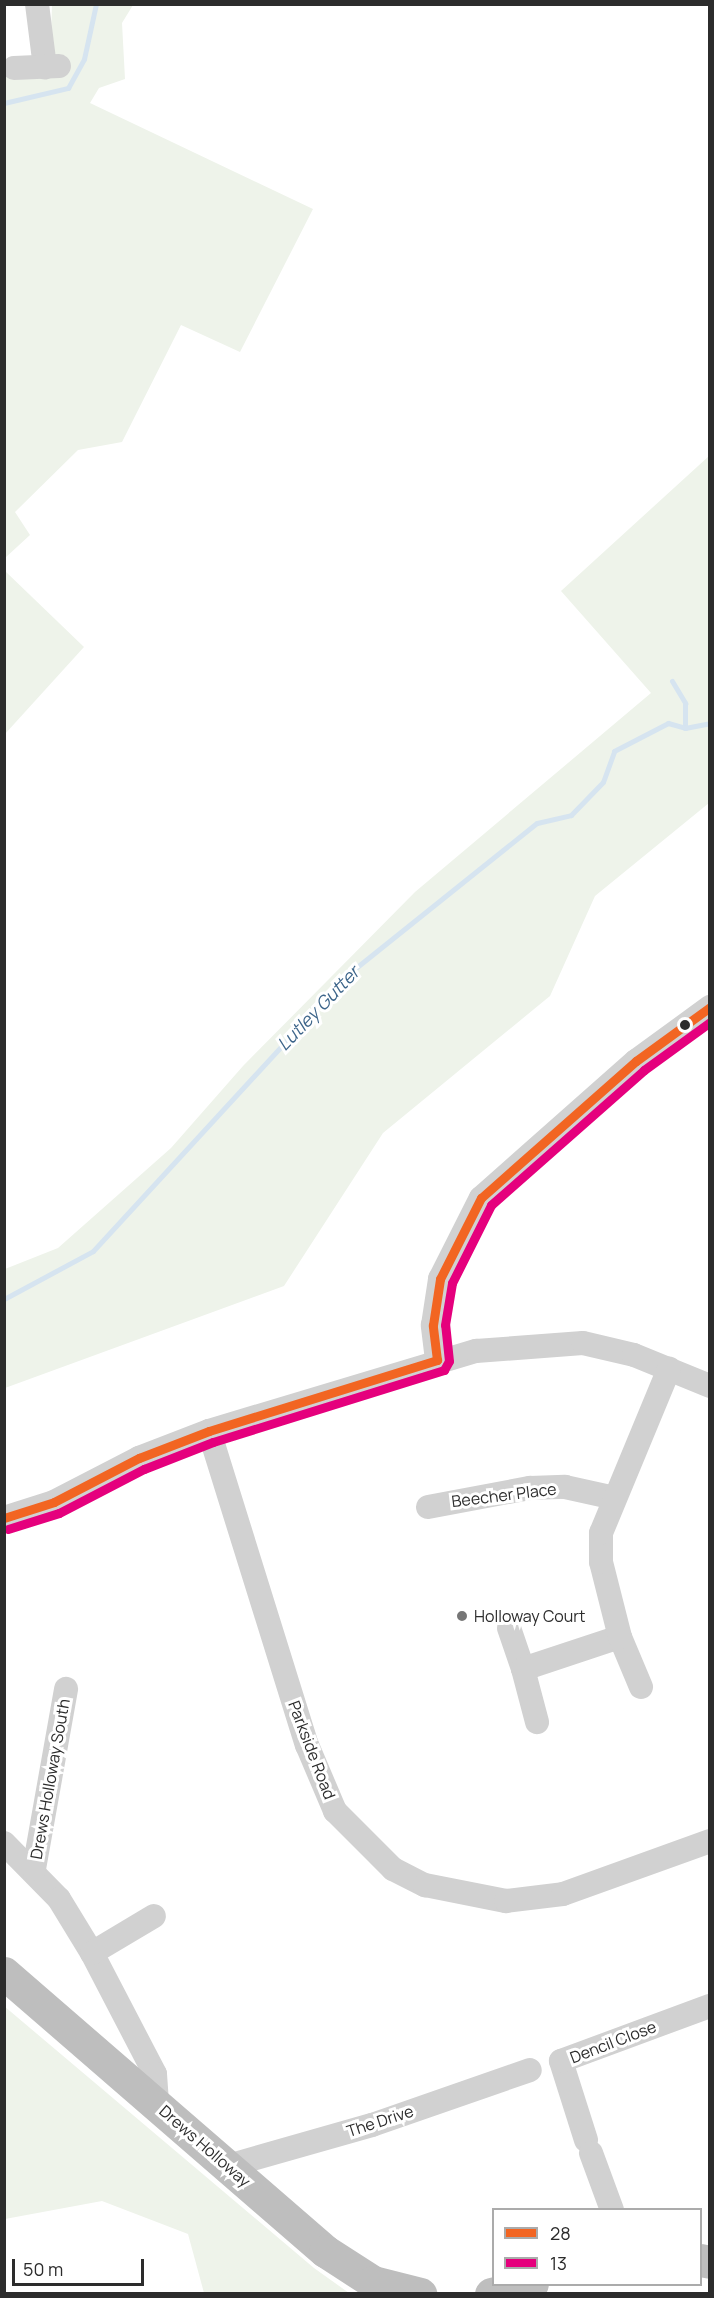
<!DOCTYPE html>
<html>
<head>
<meta charset="utf-8">
<style>
	body { margin:0 }
	#map { position:relative; width:714px; height:2298px; overflow:hidden; background:#fff; font-family:Manrope,sans-serif }
	div>[style] { position:absolute }
	.green>* { inset:0; background:#eef3ea }
	.stream>* { height:5px; margin:-2.5px; padding:0 2.5px; transform-origin:2.5px; border-radius:2.5px; background:#d6e4f0 }
	.minor>* { height:24px; margin:-12px; padding:0 12px; transform-origin:12px; border-radius:12px; background:#d1d1d1 }
	.highway>* { height:33px; margin:-16.5px; padding:0 16.5px; transform-origin:16.5px; border-radius:16.5px; background:#bebebe }
	.bus-1>* { height:9px; margin:-4.5px; padding:0 4.5px; transform-origin:4.5px; border-radius:4.5px; background:#f26522 }
	.bus-2>* { height:9px; margin:-4.5px; padding:0 4.5px; transform-origin:4.5px; border-radius:4.5px; background:#e5007d }
	.dots>* { width:16px; height:16px; translate:-50% -50%; box-sizing:border-box; border:3px solid #fff; border-radius:50% }
	span { translate:-50% -50%; white-space:nowrap; text-align:center; line-height:1.15; -webkit-text-stroke:6px #fff; paint-order:stroke }
	.street-label { font-size:16px; color:#2c2c2c }
	.poi-label { font-size:16px; color:#2c2c2c }
	.left { translate:0 -50%; text-align:left }
	.water-label { font-size:18px; color:#3d658a; font-style:italic }
	.frame { position:absolute; inset:0; border:6px solid #2c2c2c; pointer-events:none }
	.legend { position:absolute; left:492px; top:2208px; width:210px; height:78px; box-sizing:border-box; background:#fff; border:2px solid #ababab; margin:0; padding:8px 10px; list-style:none; font-size:18px; color:#2c2c2c }
	.legend li { display:flex; align-items:center; gap:12px; height:30px }
	.legend b { width:30px; border:2px solid #ababab }
	.scale { position:absolute; left:12px; top:2259px; width:132px; height:27px; box-sizing:border-box; border:3px solid #2c2c2c; border-top:0; padding-left:8px; font-size:18px; line-height:21px; white-space:nowrap; color:#2c2c2c; -webkit-text-stroke:4px #fff; paint-order:stroke }
</style>
</head>
<body>
<div id="map">
	<div class="green">
		<div style="clip-path:polygon(52px 5px,133px 5px,122px 23px,125px 79px,99px 88px,90px 103px,313px 209px,240px 352px,181px 325px,122px 442px,78px 450px,15px 512px,30px 535px,5px 558px,5px 70px,50px 68px)"></div>
		<div style="clip-path:polygon(709px 456px,709px 803px,595px 896px,550px 996px,383px 1133px,284px 1286px,5px 1388px,5px 1269px,58px 1248px,171px 1148px,243px 1066px,415px 892px,651px 693px,561px 591px)"></div>
		<div style="clip-path:polygon(4px 570px,84px 647px,5px 734px,4px 734px)"></div>
		<div style="clip-path:polygon(4px 2006px,314px 2268px,349px 2293px,204px 2293px,188px 2234px,102px 2201px,5px 2219px)"></div>
	</div>
	<div class="stream">
		<div style="left:4px;top:103px;width:66px;rotate:-13.2deg"></div>
		<div style="left:68px;top:88px;width:33px;rotate:-61deg"></div>
		<div style="left:84px;top:59px;width:56px;rotate:-77.7deg"></div>
		<div style="left:672px;top:681px;width:26px;rotate:59deg"></div>
		<div style="left:685px;top:703px;width:25px;rotate:90deg"></div>
		<div style="left:4px;top:1299px;width:101px;rotate:-28.3deg"></div>
		<div style="left:93px;top:1251px;width:375px;rotate:-47.4deg"></div>
		<div style="left:347px;top:975px;width:243px;rotate:-38.7deg"></div>
		<div style="left:537px;top:823px;width:35px;rotate:-13deg"></div>
		<div style="left:571px;top:815px;width:46px;rotate:-45.9deg"></div>
		<div style="left:603px;top:782px;width:33px;rotate:-70deg"></div>
		<div style="left:614px;top:751px;width:61px;rotate:-27.4deg"></div>
		<div style="left:668px;top:723px;width:18px;rotate:16deg"></div>
		<div style="left:685px;top:728px;width:25px;rotate:-11deg"></div>
	</div>
	<div class="minor">
		<div style="left:37px;top:4px;width:64px;rotate:82.8deg"></div>
		<div style="left:14px;top:68px;width:45px;rotate:-2.5deg"></div>
		<div style="left:437px;top:1360px;width:35px;rotate:-97deg"></div>
		<div style="left:433px;top:1325px;width:47px;rotate:-81.3deg"></div>
		<div style="left:440px;top:1279px;width:91px;rotate:-63.2deg"></div>
		<div style="left:481px;top:1198px;width:207px;rotate:-41.5deg"></div>
		<div style="left:636px;top:1061px;width:92px;rotate:-36.1deg"></div>
		<div style="left:209px;top:1431px;width:329px;rotate:72.7deg"></div>
		<div style="left:307px;top:1745px;width:72px;rotate:67deg"></div>
		<div style="left:335px;top:1811px;width:82px;rotate:45deg"></div>
		<div style="left:393px;top:1869px;width:36px;rotate:27deg"></div>
		<div style="left:425px;top:1885px;width:83px;rotate:11.2deg"></div>
		<div style="left:506px;top:1901px;width:57px;rotate:-7deg"></div>
		<div style="left:563px;top:1894px;width:156px;rotate:-19.8deg"></div>
		<div style="left:428px;top:1507px;width:104px;rotate:-10.6deg"></div>
		<div style="left:530px;top:1488px;width:35px;rotate:-2deg"></div>
		<div style="left:565px;top:1487px;width:51px;rotate:12.4deg"></div>
		<div style="left:4px;top:1518px;width:52px;rotate:-17.7deg"></div>
		<div style="left:54px;top:1502px;width:96px;rotate:-27.4deg"></div>
		<div style="left:139px;top:1458px;width:75px;rotate:-21.1deg"></div>
		<div style="left:209px;top:1431px;width:279px;rotate:-16.7deg"></div>
		<div style="left:476px;top:1351px;width:107px;rotate:-4.3deg"></div>
		<div style="left:583px;top:1343px;width:52px;rotate:13.2deg"></div>
		<div style="left:634px;top:1355px;width:82px;rotate:22.2deg"></div>
		<div style="left:509px;top:1628px;width:43px;rotate:71.1deg"></div>
		<div style="left:523px;top:1669px;width:102px;rotate:-18.3deg"></div>
		<div style="left:523px;top:1669px;width:55px;rotate:75.2deg"></div>
		<div style="left:641px;top:1687px;width:54px;rotate:-112.8deg"></div>
		<div style="left:620px;top:1637px;width:77px;rotate:-104.2deg"></div>
		<div style="left:601px;top:1562px;width:29px;rotate:-90deg"></div>
		<div style="left:601px;top:1533px;width:178px;rotate:-67.5deg"></div>
		<div style="left:4px;top:1843px;width:78px;rotate:45.5deg"></div>
		<div style="left:59px;top:1899px;width:63px;rotate:58.6deg"></div>
		<div style="left:92px;top:1953px;width:136px;rotate:62.5deg"></div>
		<div style="left:155px;top:2074px;width:31px;rotate:86deg"></div>
		<div style="left:34px;top:1869px;width:183px;rotate:-79.9deg"></div>
		<div style="left:92px;top:1953px;width:72px;rotate:-30.8deg"></div>
		<div style="left:586px;top:2140px;width:83px;rotate:-107.6deg"></div>
		<div style="left:561px;top:2061px;width:159px;rotate:-20.3deg"></div>
		<div style="left:591px;top:2153px;width:61px;rotate:69.8deg"></div>
		<div style="left:228px;top:2166px;width:150px;rotate:-15.9deg"></div>
		<div style="left:372px;top:2125px;width:167px;rotate:-19.2deg"></div>
	</div>
	<div class="highway">
		<div style="left:4px;top:1973px;width:425px;rotate:40.9deg"></div>
		<div style="left:325px;top:2251px;width:57px;rotate:32.9deg"></div>
		<div style="left:373px;top:2282px;width:49px;rotate:14.3deg"></div>
		<div style="left:700px;top:2260px;width:10px;rotate:11deg"></div>
		<div style="left:491px;top:2294px;width:42px;rotate:-13.7deg"></div>
	</div>
	<div class="bus-1">
		<div style="left:4px;top:1518px;width:52px;rotate:-17.7deg"></div>
		<div style="left:54px;top:1502px;width:96px;rotate:-27.4deg"></div>
		<div style="left:139px;top:1458px;width:75px;rotate:-21.1deg"></div>
		<div style="left:209px;top:1431px;width:239px;rotate:-17.3deg"></div>
		<div style="left:437px;top:1360px;width:35px;rotate:-97deg"></div>
		<div style="left:433px;top:1325px;width:47px;rotate:-81.3deg"></div>
		<div style="left:440px;top:1279px;width:91px;rotate:-63.2deg"></div>
		<div style="left:481px;top:1198px;width:207px;rotate:-41.5deg"></div>
		<div style="left:636px;top:1061px;width:92px;rotate:-36.1deg"></div>
	</div>
	<div class="bus-2">
		<div style="left:8px;top:1529px;width:53px;rotate:-17.4deg"></div>
		<div style="left:59px;top:1513px;width:96px;rotate:-27.4deg"></div>
		<div style="left:144px;top:1469px;width:74px;rotate:-21.4deg"></div>
		<div style="left:213px;top:1442px;width:242px;rotate:-17.3deg"></div>
		<div style="left:444px;top:1370px;width:10px;rotate:-61deg"></div>
		<div style="left:449px;top:1361px;width:36px;rotate:-96deg"></div>
		<div style="left:445px;top:1325px;width:43px;rotate:-80.5deg"></div>
		<div style="left:452px;top:1283px;width:87px;rotate:-63.4deg"></div>
		<div style="left:491px;top:1205px;width:204px;rotate:-41.4deg"></div>
		<div style="left:644px;top:1070px;width:82px;rotate:-36deg"></div>
	</div>
	<div class="dots">
		<div style="left:685px;top:1025px;background:#2c2c2c"></div>
		<div style="left:462px;top:1616px;background:#767676"></div>
	</div>
	<div class="street-label">
		<span style="left:504px;top:1495px;rotate:-7deg">Beecher Place</span>
		<span style="left:312px;top:1750px;rotate:69deg">Parkside Road</span>
		<span style="left:50px;top:1779px;rotate:-80deg">Drews Holloway South</span>
		<span style="left:613px;top:2042px;rotate:-21deg">Dencil Close</span>
		<span style="left:380px;top:2121px;rotate:-18deg">The Drive</span>
		<span style="left:205px;top:2146px;rotate:41deg">Drews Holloway</span>
	</div>
	<div class="poi-label">
		<span class="left" style="left:474px;top:1616px">Holloway Court</span>
	</div>
	<div class="water-label">
		<span style="left:318px;top:1008px;rotate:-46deg">Lutley Gutter</span>
	</div>
	<div class="frame"></div>
	<ul class="legend">
	<li><b style="height:8px;background:#f26522"></b>28</li>
	<li><b style="height:8px;background:#e5007d"></b>13</li>
	</ul>
	<div class="scale">50 m</div>
</div>
</body>
</html>
